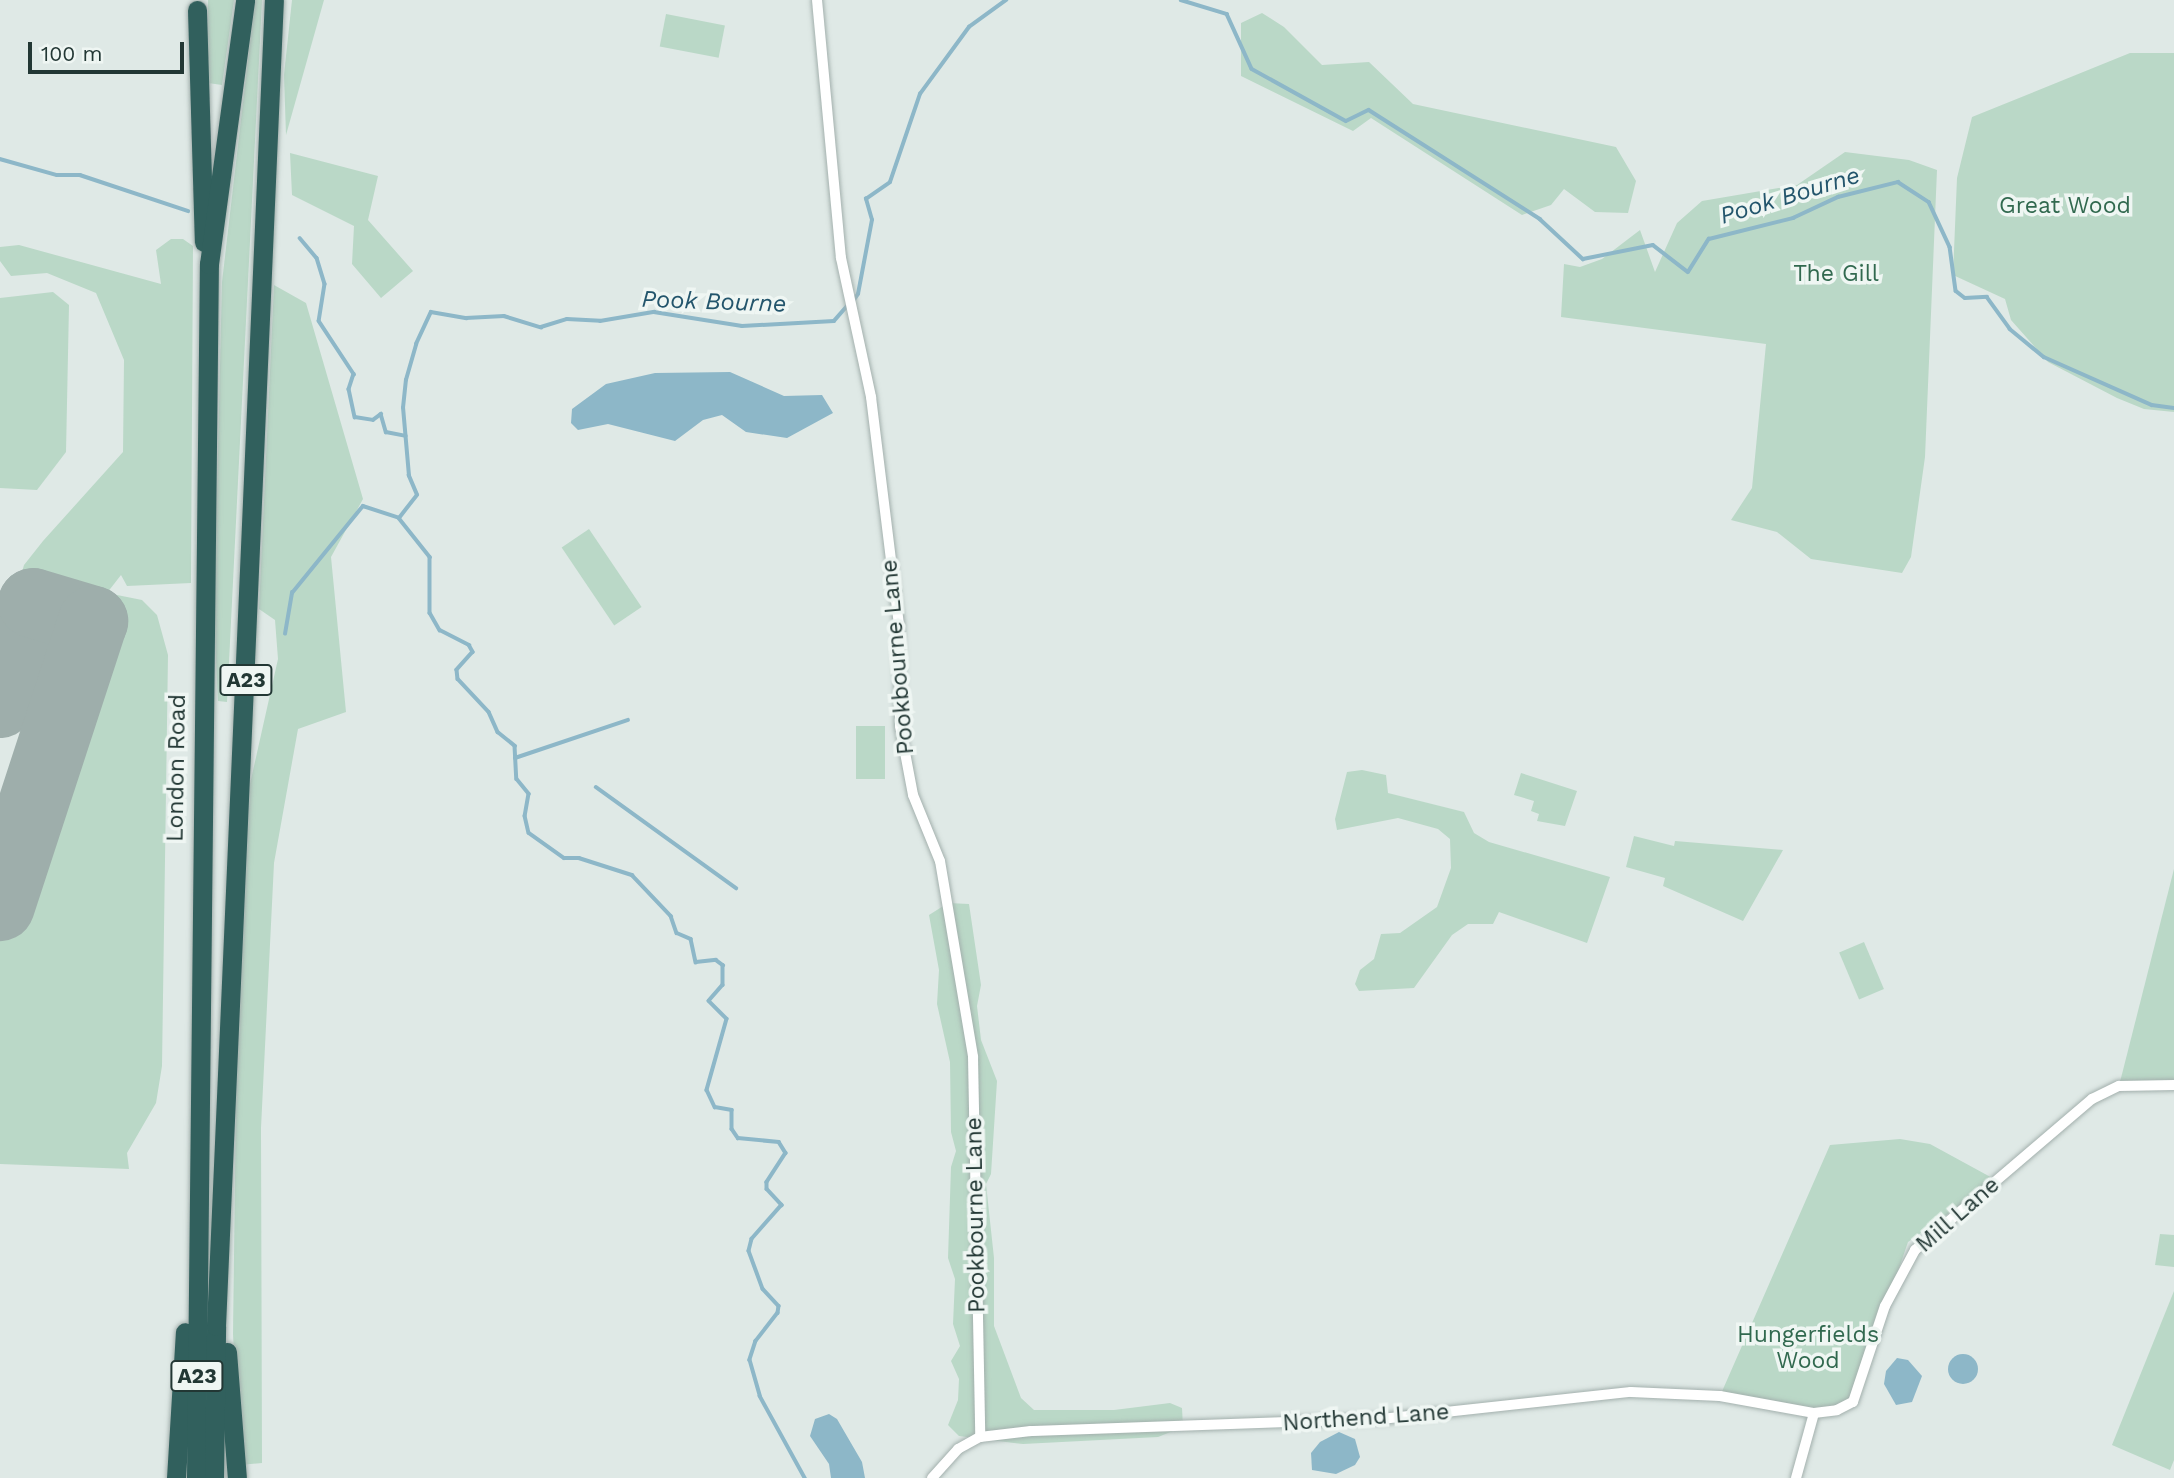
<!DOCTYPE html>
<html>
<head>
<meta charset="utf-8">
<style>
	body { margin:0 }
	#map { position:relative; width:2174px; height:1478px; overflow:hidden; background:#dfe9e6; font-family:"Work Sans",sans-serif }
	div>[style] { position:absolute }
	.green>* { inset:0; background:#bad8c7; transform-origin:0 0 }
	.water>* { inset:0; background:#8db7c8 }
	.round { border-radius:50% }
	.stream>* { height:3.5px; margin:-1.75px; padding:0 1.75px; transform-origin:1.75px; border-radius:1.75px; background:#8db7c8 }
	.runway>* { height:70px; margin:-35px; padding:0 35px; transform-origin:35px; border-radius:35px; background:#9eaeab }
	.roads { filter:drop-shadow(0 0 2px #a3b0ad) drop-shadow(0 0 2px #a3b0ad) }
	.street>* { height:10px; margin:-5px; padding:0 5px; transform-origin:5px; border-radius:5px; background:#fff }
	.highway>* { height:19px; margin:-9.5px; padding:0 9.5px; transform-origin:9.5px; border-radius:9.5px; background:#31605d }
	span { translate:-50% -50%; white-space:nowrap; text-align:center; line-height:1.15; -webkit-text-stroke:7px #eff6f3; paint-order:stroke }
	.shield-label span { padding:2px 5px; background:#eff6f3; border:2px solid; border-radius:5px; -webkit-text-stroke-width:0 }
	.shield-label { font-size:21px; color:#223734; font-weight:700 }
	.park-label { font-size:23px; color:#31694f }
	.street-label { font-size:23px; color:#223734 }
	.water-label { font-size:24px; color:#23556c; font-style:italic }
	.scale { position:absolute; left:28px; top:42px; width:156px; height:32px; box-sizing:border-box; border:4px solid #223734; border-top:0; padding-left:9px; font-size:21px; line-height:24px; white-space:nowrap; color:#223734; -webkit-text-stroke:5px #eff6f3; paint-order:stroke }
</style>
</head>
<body>
<div id="map">
	<div class="green">
		<div style="clip-path:polygon(208px 0,234px 0,222px 85px,208px 83px)"></div>
		<div style="clip-path:polygon(255px 0,262px 0,227px 702px,218px 701px,214px 617px,222px 282px)"></div>
		<div style="clip-path:polygon(292px 0,324px 0,286px 135px,284px 75px)"></div>
		<div style="clip-path:polygon(1262px 13px,1284px 27px,1322px 65px,1369px 62px,1413px 104px,1616px 147px,1636px 181px,1628px 213px,1595px 212px,1564px 189px,1551px 205px,1522px 215px,1371px 118px,1353px 131px,1241px 76px,1241px 23px)"></div>
		<div style="left:666px;top:14px;width:60px;height:33px;rotate:11deg"></div>
		<div style="clip-path:polygon(2130px 53px,2174px 53px,2174px 412px,2144px 409px,2117px 398px,2048px 362px,2011px 320px,2005px 299px,1953px 275px,1957px 178px,1972px 117px)"></div>
		<div style="clip-path:polygon(1845px 152px,1909px 160px,1937px 170px,1925px 457px,1911px 557px,1902px 573px,1811px 559px,1777px 532px,1731px 520px,1752px 488px,1766px 344px,1561px 317px,1564px 264px,1580px 267px,1602px 259px,1640px 230px,1655px 272px,1677px 223px,1702px 201px,1797px 185px)"></div>
		<div style="clip-path:polygon(290px 153px,378px 176px,368px 220px,413px 271px,381px 298px,352px 264px,354px 226px,292px 195px)"></div>
		<div style="clip-path:polygon(171px 239px,183px 239px,193px 246px,191px 583px,127px 586px,121px 575px,107px 593px,142px 600px,157px 615px,168px 655px,162px 1066px,156px 1103px,127px 1153px,129px 1169px,0 1164px,0 906px,106px 594px,16px 593px,24px 565px,43px 541px,123px 452px,124px 360px,96px 293px,47px 273px,11px 276px,0 261px,0 247px,19px 245px,161px 284px,156px 250px)"></div>
		<div style="clip-path:polygon(274px 285px,306px 303px,363px 499px,331px 557px,346px 712px,298px 729px,274px 863px,261px 1128px,262px 1463px,240px 1465px,233px 1334px,236px 1102px,250px 784px,278px 659px,275px 620px,259px 609px)"></div>
		<div style="clip-path:polygon(53px 292px,69px 305px,66px 452px,37px 490px,0 488px,0 298px)"></div>
		<div style="left:589px;top:529px;width:94px;height:33px;rotate:56deg"></div>
		<div style="left:885px;top:726px;width:53px;height:29px;rotate:90deg"></div>
		<div style="clip-path:polygon(1362px 770px,1386px 775px,1388px 793px,1464px 812px,1474px 833px,1489px 842px,1610px 877px,1587px 943px,1499px 912px,1493px 924px,1468px 924px,1452px 935px,1414px 988px,1359px 991px,1355px 984px,1360px 970px,1374px 959px,1381px 934px,1400px 933px,1437px 907px,1451px 868px,1450px 839px,1438px 829px,1398px 818px,1337px 830px,1335px 819px,1347px 772px)"></div>
		<div style="clip-path:polygon(1521px 773px,1577px 791px,1565px 826px,1537px 821px,1539px 814px,1531px 811px,1534px 801px,1514px 795px)"></div>
		<div style="clip-path:polygon(1634px 836px,1674px 846px,1675px 841px,1783px 850px,1743px 921px,1663px 886px,1665px 878px,1626px 867px)"></div>
		<div style="clip-path:polygon(2174px 869px,2174px 1085px,2119px 1086px)"></div>
		<div style="clip-path:polygon(948px 903px,969px 904px,981px 985px,977px 1006px,981px 1040px,997px 1081px,991px 1174px,986px 1184px,994px 1258px,994px 1326px,1021px 1398px,1034px 1410px,1114px 1410px,1170px 1403px,1182px 1408px,1183px 1427px,1158px 1437px,1023px 1444px,959px 1436px,948px 1425px,958px 1400px,959px 1379px,951px 1361px,960px 1346px,953px 1324px,955px 1279px,948px 1258px,951px 1167px,956px 1151px,951px 1132px,950px 1062px,937px 1004px,939px 970px,929px 915px)"></div>
		<div style="left:1864px;top:942px;width:51px;height:27px;rotate:67deg"></div>
		<div style="clip-path:polygon(1900px 1139px,1930px 1144px,1996px 1180px,1908px 1242px,1853px 1402px,1814px 1413px,1720px 1396px,1830px 1145px)"></div>
		<div style="clip-path:polygon(2160px 1234px,2174px 1235px,2174px 1267px,2155px 1265px)"></div>
		<div style="clip-path:polygon(2174px 1291px,2174px 1460px,2170px 1470px,2112px 1445px)"></div>
	</div>
	<div class="water">
		<div style="clip-path:polygon(730px 372px,784px 396px,822px 395px,833px 413px,787px 438px,746px 432px,722px 415px,703px 420px,675px 441px,608px 424px,578px 430px,571px 423px,572px 409px,606px 384px,655px 373px)"></div>
		<div class="round" style="left:1948px;top:1354px;width:30px;height:30px"></div>
		<div style="clip-path:polygon(1897px 1358px,1908px 1360px,1922px 1376px,1912px 1402px,1896px 1405px,1884px 1384px,1886px 1371px)"></div>
		<div style="clip-path:polygon(829px 1414px,837px 1419px,862px 1462px,865px 1478px,831px 1478px,829px 1464px,810px 1436px,815px 1419px)"></div>
		<div style="clip-path:polygon(1339px 1432px,1355px 1439px,1360px 1457px,1355px 1465px,1336px 1474px,1312px 1470px,1311px 1453px,1320px 1442px)"></div>
	</div>
	<div class="stream">
		<div style="left:1181px;top:0;width:48px;rotate:16.9deg"></div>
		<div style="left:1227px;top:14px;width:60px;rotate:65.6deg"></div>
		<div style="left:1252px;top:69px;width:107px;rotate:29deg"></div>
		<div style="left:1346px;top:121px;width:25px;rotate:-26deg"></div>
		<div style="left:1369px;top:110px;width:203px;rotate:32.5deg"></div>
		<div style="left:1540px;top:219px;width:59px;rotate:42.9deg"></div>
		<div style="left:1583px;top:259px;width:71px;rotate:-11.3deg"></div>
		<div style="left:1653px;top:245px;width:44px;rotate:37.6deg"></div>
		<div style="left:1688px;top:272px;width:39px;rotate:-58deg"></div>
		<div style="left:1709px;top:239px;width:87px;rotate:-14deg"></div>
		<div style="left:1793px;top:218px;width:50px;rotate:-25deg"></div>
		<div style="left:1838px;top:197px;width:62px;rotate:-14deg"></div>
		<div style="left:1898px;top:182px;width:37px;rotate:33deg"></div>
		<div style="left:1929px;top:202px;width:50px;rotate:65deg"></div>
		<div style="left:1950px;top:247px;width:44px;rotate:82.2deg"></div>
		<div style="left:1956px;top:291px;width:11px;rotate:38deg"></div>
		<div style="left:1965px;top:298px;width:22px;rotate:-3deg"></div>
		<div style="left:1987px;top:297px;width:39px;rotate:54deg"></div>
		<div style="left:2010px;top:329px;width:44px;rotate:39.5deg"></div>
		<div style="left:2044px;top:357px;width:118px;rotate:24deg"></div>
		<div style="left:2152px;top:405px;width:22px;rotate:8deg"></div>
		<div style="left:0;top:159px;width:59px;rotate:15.7deg"></div>
		<div style="left:57px;top:175px;width:23px"></div>
		<div style="left:80px;top:175px;width:114px;rotate:18.4deg"></div>
		<div style="left:300px;top:238px;width:26px;rotate:50deg"></div>
		<div style="left:317px;top:258px;width:27px;rotate:73deg"></div>
		<div style="left:325px;top:284px;width:37px;rotate:99deg"></div>
		<div style="left:319px;top:321px;width:64px;rotate:56.6deg"></div>
		<div style="left:354px;top:374px;width:16px;rotate:108deg"></div>
		<div style="left:349px;top:389px;width:29px;rotate:78deg"></div>
		<div style="left:355px;top:417px;width:18px;rotate:9deg"></div>
		<div style="left:373px;top:420px;width:10px;rotate:-37deg"></div>
		<div style="left:381px;top:414px;width:19px;rotate:74deg"></div>
		<div style="left:386px;top:432px;width:20px;rotate:11deg"></div>
		<div style="left:854px;top:300px;width:7px;rotate:-56deg"></div>
		<div style="left:858px;top:294px;width:75px;rotate:-79.3deg"></div>
		<div style="left:872px;top:220px;width:22px;rotate:-106deg"></div>
		<div style="left:866px;top:199px;width:29px;rotate:-35deg"></div>
		<div style="left:890px;top:182px;width:93px;rotate:-71.2deg"></div>
		<div style="left:920px;top:94px;width:83px;rotate:-53.8deg"></div>
		<div style="left:969px;top:27px;width:46px;rotate:-36.1deg"></div>
		<div style="left:399px;top:518px;width:50px;rotate:51.5deg"></div>
		<div style="left:430px;top:557px;width:56px;rotate:90deg"></div>
		<div style="left:430px;top:613px;width:20px;rotate:60deg"></div>
		<div style="left:440px;top:630px;width:33px;rotate:27deg"></div>
		<div style="left:469px;top:645px;width:8px;rotate:60deg"></div>
		<div style="left:473px;top:652px;width:24px;rotate:132deg"></div>
		<div style="left:457px;top:670px;width:9px;rotate:84deg"></div>
		<div style="left:458px;top:679px;width:45px;rotate:46.8deg"></div>
		<div style="left:489px;top:712px;width:22px;rotate:66deg"></div>
		<div style="left:498px;top:732px;width:22px;rotate:39deg"></div>
		<div style="left:515px;top:746px;width:33px;rotate:87deg"></div>
		<div style="left:517px;top:779px;width:19px;rotate:51deg"></div>
		<div style="left:529px;top:794px;width:22px;rotate:100deg"></div>
		<div style="left:525px;top:816px;width:17px;rotate:77deg"></div>
		<div style="left:529px;top:833px;width:43px;rotate:35.5deg"></div>
		<div style="left:564px;top:858px;width:15px"></div>
		<div style="left:579px;top:858px;width:56px;rotate:17.8deg"></div>
		<div style="left:632px;top:875px;width:57px;rotate:46.4deg"></div>
		<div style="left:671px;top:916px;width:18px;rotate:71deg"></div>
		<div style="left:677px;top:933px;width:15px;rotate:23deg"></div>
		<div style="left:691px;top:939px;width:24px;rotate:78deg"></div>
		<div style="left:696px;top:962px;width:20px;rotate:-6deg"></div>
		<div style="left:716px;top:960px;width:9px;rotate:36deg"></div>
		<div style="left:723px;top:965px;width:20px;rotate:90deg"></div>
		<div style="left:723px;top:985px;width:21px;rotate:131deg"></div>
		<div style="left:709px;top:1001px;width:25px;rotate:45deg"></div>
		<div style="left:727px;top:1019px;width:74px;rotate:105.7deg"></div>
		<div style="left:707px;top:1090px;width:19px;rotate:65deg"></div>
		<div style="left:715px;top:1107px;width:17px;rotate:10deg"></div>
		<div style="left:732px;top:1110px;width:19px;rotate:90deg"></div>
		<div style="left:732px;top:1129px;width:11px;rotate:56deg"></div>
		<div style="left:738px;top:1138px;width:41px;rotate:5.6deg"></div>
		<div style="left:779px;top:1142px;width:13px;rotate:58deg"></div>
		<div style="left:786px;top:1153px;width:35px;rotate:123deg"></div>
		<div style="left:767px;top:1182px;width:7px;rotate:90deg"></div>
		<div style="left:767px;top:1189px;width:22px;rotate:47deg"></div>
		<div style="left:782px;top:1205px;width:45px;rotate:131.4deg"></div>
		<div style="left:752px;top:1239px;width:12px;rotate:104deg"></div>
		<div style="left:749px;top:1251px;width:40px;rotate:69.8deg"></div>
		<div style="left:763px;top:1289px;width:23px;rotate:47deg"></div>
		<div style="left:779px;top:1306px;width:7px;rotate:98deg"></div>
		<div style="left:778px;top:1313px;width:36px;rotate:128deg"></div>
		<div style="left:756px;top:1341px;width:20px;rotate:108deg"></div>
		<div style="left:750px;top:1360px;width:37px;rotate:74deg"></div>
		<div style="left:760px;top:1396px;width:94px;rotate:61.2deg"></div>
		<div style="left:399px;top:518px;width:29px;rotate:-52deg"></div>
		<div style="left:417px;top:495px;width:21px;rotate:-113deg"></div>
		<div style="left:409px;top:476px;width:68px;rotate:-95deg"></div>
		<div style="left:403px;top:408px;width:28px;rotate:-84deg"></div>
		<div style="left:406px;top:380px;width:37px;rotate:-74deg"></div>
		<div style="left:416px;top:344px;width:35px;rotate:-65deg"></div>
		<div style="left:431px;top:312px;width:36px;rotate:10deg"></div>
		<div style="left:466px;top:318px;width:38px;rotate:-3deg"></div>
		<div style="left:504px;top:316px;width:39px;rotate:17deg"></div>
		<div style="left:541px;top:327px;width:27px;rotate:-17deg"></div>
		<div style="left:567px;top:319px;width:33px;rotate:3deg"></div>
		<div style="left:600px;top:321px;width:55px;rotate:-9.5deg"></div>
		<div style="left:654px;top:312px;width:89px;rotate:9deg"></div>
		<div style="left:742px;top:326px;width:92px;rotate:-3.1deg"></div>
		<div style="left:834px;top:321px;width:21px;rotate:-49deg"></div>
		<div style="left:285px;top:634px;width:42px;rotate:-80.3deg"></div>
		<div style="left:292px;top:593px;width:112px;rotate:-50.8deg"></div>
		<div style="left:363px;top:506px;width:38px;rotate:18deg"></div>
		<div style="left:515px;top:758px;width:119px;rotate:-18.6deg"></div>
		<div style="left:596px;top:787px;width:173px;rotate:35.8deg"></div>
	</div>
	<div class="runway">
		<div style="left:0;top:703px;width:105px;rotate:-71.7deg"></div>
		<div style="left:33px;top:603px;width:63px;rotate:16.7deg"></div>
		<div style="left:93px;top:621px;width:300px;rotate:108.1deg"></div>
	</div>
	<div class="roads">
		<div class="street">
			<div style="left:817px;top:0;width:259px;rotate:84.7deg"></div>
			<div style="left:841px;top:258px;width:142px;rotate:77.8deg"></div>
			<div style="left:871px;top:397px;width:230px;rotate:83deg"></div>
			<div style="left:899px;top:625px;width:101px;rotate:89.4deg"></div>
			<div style="left:900px;top:726px;width:70px;rotate:79.3deg"></div>
			<div style="left:913px;top:795px;width:71px;rotate:67.8deg"></div>
			<div style="left:940px;top:861px;width:199px;rotate:80.4deg"></div>
			<div style="left:973px;top:1057px;width:380px;rotate:88.9deg"></div>
			<div style="left:932px;top:1478px;width:39px;rotate:-48deg"></div>
			<div style="left:958px;top:1449px;width:25px;rotate:-29deg"></div>
			<div style="left:980px;top:1437px;width:51px;rotate:-6.7deg"></div>
			<div style="left:1031px;top:1431px;width:350px;rotate:-2deg"></div>
			<div style="left:1381px;top:1419px;width:251px;rotate:-6.2deg"></div>
			<div style="left:1631px;top:1392px;width:89px;rotate:2.6deg"></div>
			<div style="left:1720px;top:1396px;width:96px;rotate:10.3deg"></div>
			<div style="left:1814px;top:1413px;width:23px;rotate:-7deg"></div>
			<div style="left:1837px;top:1410px;width:18px;rotate:-27deg"></div>
			<div style="left:1853px;top:1402px;width:101px;rotate:-71.6deg"></div>
			<div style="left:1885px;top:1306px;width:64px;rotate:-61.8deg"></div>
			<div style="left:1915px;top:1250px;width:233px;rotate:-40.5deg"></div>
			<div style="left:2092px;top:1099px;width:30px;rotate:-26deg"></div>
			<div style="left:2119px;top:1086px;width:55px;rotate:-1deg"></div>
			<div style="left:1796px;top:1478px;width:67px;rotate:-74.5deg"></div>
		</div>
		<div class="highway">
			<div style="left:197px;top:10px;width:232px;rotate:88.3deg"></div>
			<div style="left:227px;top:1352px;width:126px;rotate:85.5deg"></div>
			<div style="left:176px;top:1478px;width:146px;rotate:-86.5deg"></div>
			<div style="left:196px;top:1478px;width:1214px;rotate:-89.39deg"></div>
			<div style="left:209px;top:264px;width:266px;rotate:-82.2deg"></div>
			<div style="left:214px;top:1478px;width:152px;rotate:-89.2deg"></div>
			<div style="left:216px;top:1326px;width:1327px;rotate:-87.5deg"></div>
		</div>
	</div>
	<div class="shield-label">
		<span style="left:246px;top:680px">A23</span>
		<span style="left:197px;top:1376px">A23</span>
	</div>
	<div class="park-label">
		<span style="left:2065px;top:206px">Great Wood</span>
		<span style="left:1836px;top:274px">The Gill</span>
		<span style="left:1808px;top:1348px">Hungerfields<br>Wood</span>
	</div>
	<div class="street-label">
		<span style="left:898px;top:657px;rotate:-95deg">Pookbourne Lane</span>
		<span style="left:177px;top:768px;rotate:-89deg">London Road</span>
		<span style="left:976px;top:1215px;rotate:-91deg">Pookbourne Lane</span>
		<span style="left:1958px;top:1215px;rotate:-41deg">Mill Lane</span>
		<span style="left:1366px;top:1418px;rotate:-4deg">Northend Lane</span>
	</div>
	<div class="water-label">
		<span style="left:1790px;top:196px;rotate:-17deg">Pook Bourne</span>
		<span style="left:714px;top:302px;rotate:2deg">Pook Bourne</span>
	</div>
	<div class="scale">100 m</div>
</div>
</body>
</html>
